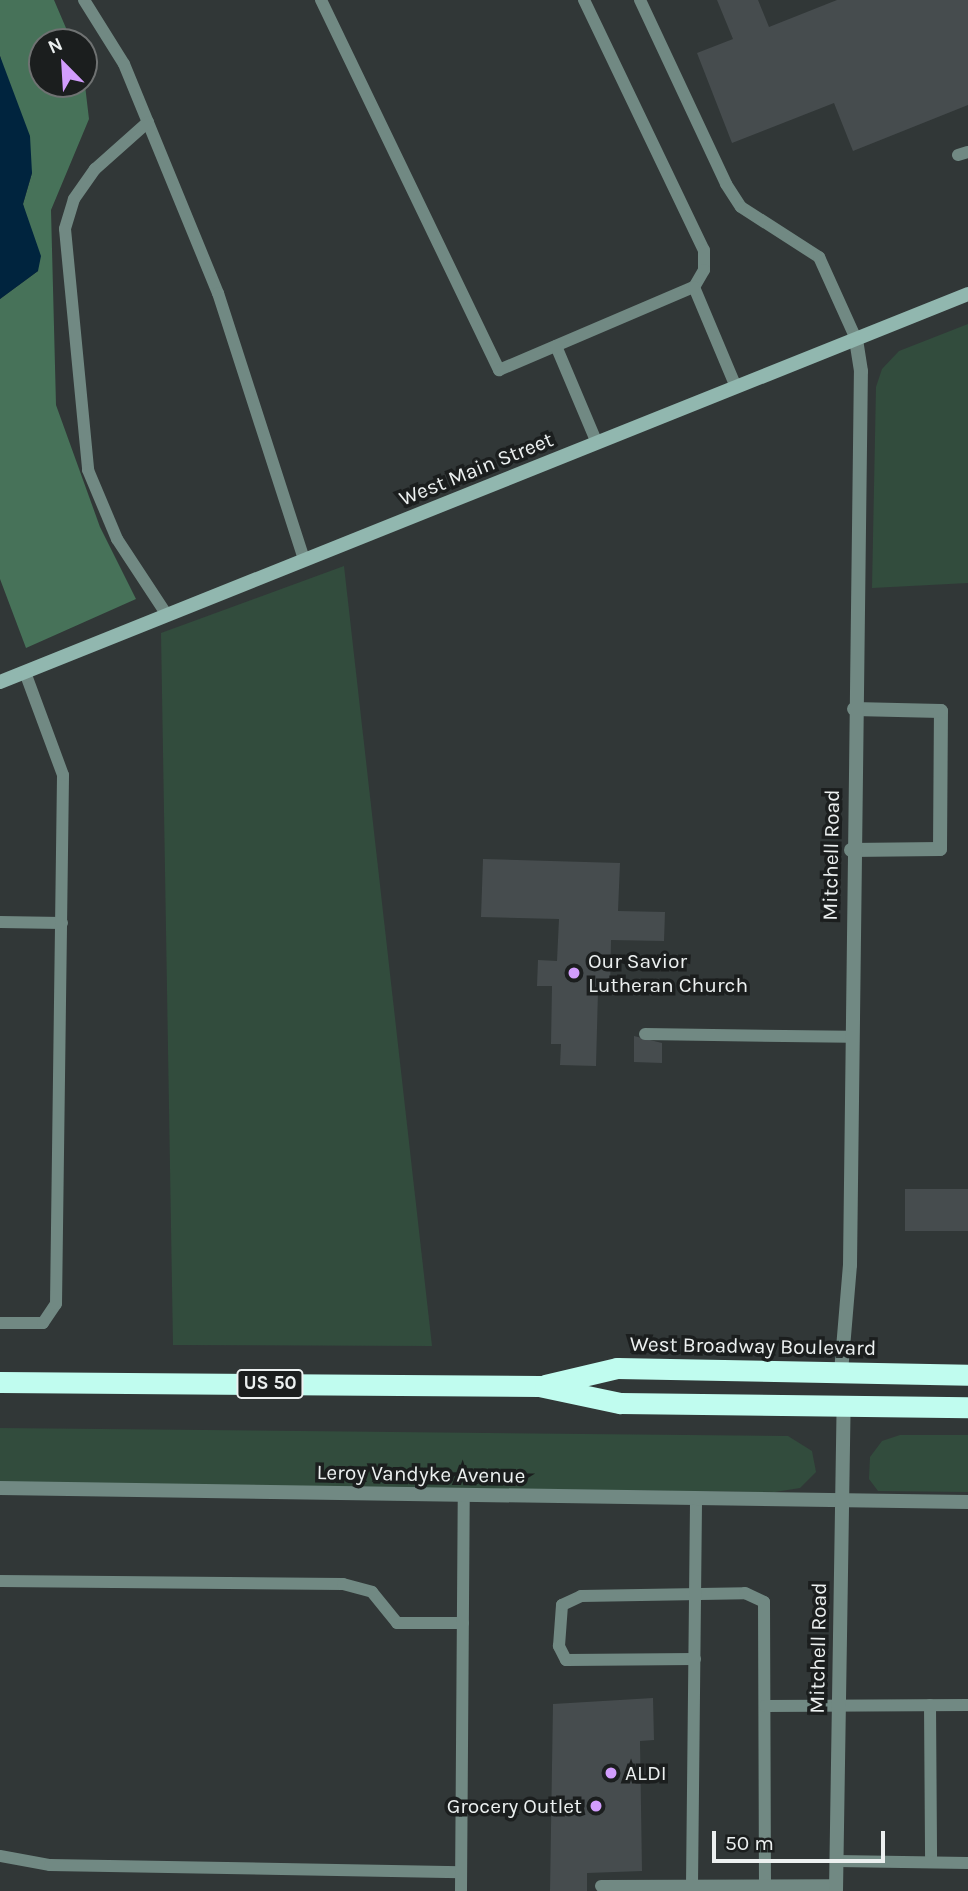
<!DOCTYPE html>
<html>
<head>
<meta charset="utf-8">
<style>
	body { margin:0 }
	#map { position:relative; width:968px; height:1891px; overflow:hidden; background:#313737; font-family:Karla,sans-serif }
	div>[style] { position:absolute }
	.green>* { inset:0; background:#324c3d }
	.forest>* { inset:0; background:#477259 }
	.water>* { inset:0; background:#00243e }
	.building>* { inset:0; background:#464c4e; transform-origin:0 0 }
	.lane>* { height:12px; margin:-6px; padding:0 6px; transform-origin:6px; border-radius:6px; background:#718983 }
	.street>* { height:14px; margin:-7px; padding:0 7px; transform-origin:7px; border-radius:7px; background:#718983 }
	.secondary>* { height:14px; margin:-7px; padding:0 7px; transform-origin:7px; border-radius:7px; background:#91b7af }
	.highway>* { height:21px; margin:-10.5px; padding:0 10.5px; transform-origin:10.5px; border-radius:10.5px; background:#c0fcef }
	.dots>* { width:19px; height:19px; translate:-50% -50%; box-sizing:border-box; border:4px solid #1b1e1e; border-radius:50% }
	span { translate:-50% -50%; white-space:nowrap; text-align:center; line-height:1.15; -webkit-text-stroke:7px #1b1e1e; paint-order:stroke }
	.shield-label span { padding:2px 5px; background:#1b1e1e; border:2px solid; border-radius:5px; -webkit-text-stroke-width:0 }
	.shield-label { font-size:19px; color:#ecf0f0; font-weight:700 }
	.street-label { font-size:21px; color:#ecf0f0 }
	.poi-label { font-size:21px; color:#ecf0f0 }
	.left { translate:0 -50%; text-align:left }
	.right { translate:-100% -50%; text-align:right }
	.north { position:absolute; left:28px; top:28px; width:70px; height:70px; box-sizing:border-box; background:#1b1e1e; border:2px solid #6f7272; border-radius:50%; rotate:336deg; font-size:19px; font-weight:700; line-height:28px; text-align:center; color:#ecf0f0 }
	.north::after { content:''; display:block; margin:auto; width:24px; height:32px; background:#d29dfd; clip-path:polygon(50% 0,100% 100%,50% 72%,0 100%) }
	.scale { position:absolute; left:712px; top:1831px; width:173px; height:32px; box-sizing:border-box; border:4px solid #ecf0f0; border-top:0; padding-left:9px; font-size:21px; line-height:24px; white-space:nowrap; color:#ecf0f0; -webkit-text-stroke:5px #1b1e1e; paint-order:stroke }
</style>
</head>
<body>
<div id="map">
	<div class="green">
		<div style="clip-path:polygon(968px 324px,968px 583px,872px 588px,876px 387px,882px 369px,899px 351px)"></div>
		<div style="clip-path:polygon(344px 566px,432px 1346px,173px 1345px,161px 633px)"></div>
		<div style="clip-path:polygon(0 1428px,788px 1436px,812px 1451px,816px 1472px,800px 1488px,775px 1492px,0 1484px)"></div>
		<div style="clip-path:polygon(900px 1435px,968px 1435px,968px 1492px,878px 1491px,869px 1479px,870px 1457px,882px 1441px)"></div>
	</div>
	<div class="forest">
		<div style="clip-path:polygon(0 0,54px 0,72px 42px,42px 42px,42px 84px,84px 84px,84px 77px,89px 119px,51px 210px,56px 405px,100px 527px,136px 599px,26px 648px,0 579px,0 299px,38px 271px,23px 204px,32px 173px,0 56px)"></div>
	</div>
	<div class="water">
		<div style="clip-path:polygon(0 56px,30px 136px,32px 173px,23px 204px,41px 256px,38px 271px,0 299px)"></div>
	</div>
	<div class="building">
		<div style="clip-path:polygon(717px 0,758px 0,769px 27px,837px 0,968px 0,968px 105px,853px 151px,834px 103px,732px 143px,697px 53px,733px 39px)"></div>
		<div style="clip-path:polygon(483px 859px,620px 863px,618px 911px,665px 912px,664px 941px,611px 940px,610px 991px,598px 991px,596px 1066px,560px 1065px,561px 1044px,551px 1044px,552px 986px,537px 986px,538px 960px,557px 961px,559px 919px,481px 917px)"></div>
		<div style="clip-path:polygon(634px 1036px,662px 1043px,662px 1063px,634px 1062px)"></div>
		<div style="left:968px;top:1189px;width:42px;height:63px;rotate:90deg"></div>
		<div style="clip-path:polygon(653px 1698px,654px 1740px,640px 1741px,642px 1871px,587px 1873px,587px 1891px,550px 1891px,553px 1704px)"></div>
	</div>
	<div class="lane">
		<div style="left:84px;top:0;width:75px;rotate:58deg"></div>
		<div style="left:124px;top:64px;width:248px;rotate:67.7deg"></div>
		<div style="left:218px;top:293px;width:281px;rotate:72.1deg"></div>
		<div style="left:321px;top:0;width:411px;rotate:64.3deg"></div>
		<div style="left:499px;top:370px;width:212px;rotate:-23.1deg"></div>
		<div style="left:584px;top:0;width:277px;rotate:64.4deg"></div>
		<div style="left:704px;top:250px;width:20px;rotate:90deg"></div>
		<div style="left:704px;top:270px;width:20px;rotate:120deg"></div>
		<div style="left:694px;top:287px;width:108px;rotate:67.2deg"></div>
		<div style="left:640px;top:0;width:203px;rotate:64.9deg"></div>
		<div style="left:726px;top:184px;width:27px;rotate:57deg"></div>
		<div style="left:741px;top:207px;width:93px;rotate:32.7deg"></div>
		<div style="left:819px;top:257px;width:90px;rotate:65.7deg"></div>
		<div style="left:148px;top:122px;width:71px;rotate:138.4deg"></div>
		<div style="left:95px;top:169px;width:37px;rotate:125deg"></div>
		<div style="left:74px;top:199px;width:31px;rotate:107deg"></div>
		<div style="left:65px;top:229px;width:242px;rotate:84.5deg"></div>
		<div style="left:88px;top:470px;width:75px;rotate:67.2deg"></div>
		<div style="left:117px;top:539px;width:91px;rotate:56.7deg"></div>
		<div style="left:958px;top:155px;width:10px;rotate:-17deg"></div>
		<div style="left:556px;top:346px;width:105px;rotate:67.1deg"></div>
		<div style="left:0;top:922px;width:62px;rotate:0.9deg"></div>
		<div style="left:645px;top:1034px;width:205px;rotate:0.8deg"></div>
		<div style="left:0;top:1323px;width:43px"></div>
		<div style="left:43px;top:1323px;width:23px;rotate:-56deg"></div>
		<div style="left:56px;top:1304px;width:529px;rotate:-89.24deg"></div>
		<div style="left:63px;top:775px;width:110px;rotate:-110.3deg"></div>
		<div style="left:0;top:1581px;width:343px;rotate:0.5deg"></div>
		<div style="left:343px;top:1584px;width:30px;rotate:15deg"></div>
		<div style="left:372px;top:1592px;width:40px;rotate:51deg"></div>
		<div style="left:397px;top:1623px;width:66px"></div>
		<div style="left:695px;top:1659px;width:129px;rotate:179.6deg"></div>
		<div style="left:566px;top:1660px;width:16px;rotate:-117deg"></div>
		<div style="left:559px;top:1646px;width:41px;rotate:-85.8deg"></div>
		<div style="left:562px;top:1605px;width:21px;rotate:-25deg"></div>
		<div style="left:581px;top:1596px;width:164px;rotate:-1deg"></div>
		<div style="left:745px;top:1593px;width:21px;rotate:25deg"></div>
		<div style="left:764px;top:1602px;width:282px;rotate:89.8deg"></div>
		<div style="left:930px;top:1705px;width:157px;rotate:89.6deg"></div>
		<div style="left:765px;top:1706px;width:203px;rotate:-0.3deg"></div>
		<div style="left:0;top:1856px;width:51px;rotate:10.2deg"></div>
		<div style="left:50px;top:1865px;width:411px;rotate:1deg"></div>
		<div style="left:837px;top:1861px;width:131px;rotate:0.9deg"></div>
		<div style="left:692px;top:1885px;width:386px;rotate:-89.4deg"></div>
		<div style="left:601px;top:1886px;width:236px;rotate:-0.2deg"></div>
		<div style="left:461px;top:1891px;width:395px;rotate:-89.6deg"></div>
	</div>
	<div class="street">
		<div style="left:851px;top:850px;width:89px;rotate:-0.6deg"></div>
		<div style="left:940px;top:849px;width:138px;rotate:-89.6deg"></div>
		<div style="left:941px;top:711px;width:87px;rotate:-178.7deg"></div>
		<div style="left:841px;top:1372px;width:107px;rotate:-85.2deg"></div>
		<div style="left:850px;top:1265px;width:894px;rotate:-89.3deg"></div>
		<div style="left:861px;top:371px;width:32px;rotate:-99deg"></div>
		<div style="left:0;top:1488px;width:968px;rotate:0.83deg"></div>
		<div style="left:836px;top:1891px;width:486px;rotate:-89.1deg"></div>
	</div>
	<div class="secondary">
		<div style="left:0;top:682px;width:1043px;rotate:-21.84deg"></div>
	</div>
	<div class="highway">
		<div style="left:0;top:1382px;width:539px;rotate:0.43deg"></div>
		<div style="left:539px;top:1386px;width:83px;rotate:11.9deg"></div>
		<div style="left:620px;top:1403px;width:348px;rotate:0.7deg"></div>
		<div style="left:545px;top:1385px;width:74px;rotate:-13.3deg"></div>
		<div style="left:617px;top:1368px;width:351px;rotate:1.1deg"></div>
	</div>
	<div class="dots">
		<div style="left:574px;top:973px;background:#d29dfd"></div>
		<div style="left:611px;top:1773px;background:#d29dfd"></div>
		<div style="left:596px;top:1806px;background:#d29dfd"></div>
	</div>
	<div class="shield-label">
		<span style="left:270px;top:1384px">US 50</span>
	</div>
	<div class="street-label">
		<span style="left:476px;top:469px;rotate:-22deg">West Main Street</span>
		<span style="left:831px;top:855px;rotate:-89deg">Mitchell Road</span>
		<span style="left:753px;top:1346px;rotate:1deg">West Broadway Boulevard</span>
		<span style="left:421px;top:1474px;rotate:1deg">Leroy Vandyke Avenue</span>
		<span style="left:818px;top:1648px;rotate:-89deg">Mitchell Road</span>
	</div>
	<div class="poi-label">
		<span class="left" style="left:588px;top:973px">Our Savior<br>Lutheran Church</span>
		<span class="left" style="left:625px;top:1773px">ALDI</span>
		<span class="right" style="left:582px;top:1806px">Grocery Outlet</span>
	</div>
	<div class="north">N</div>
	<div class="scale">50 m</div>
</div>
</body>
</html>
